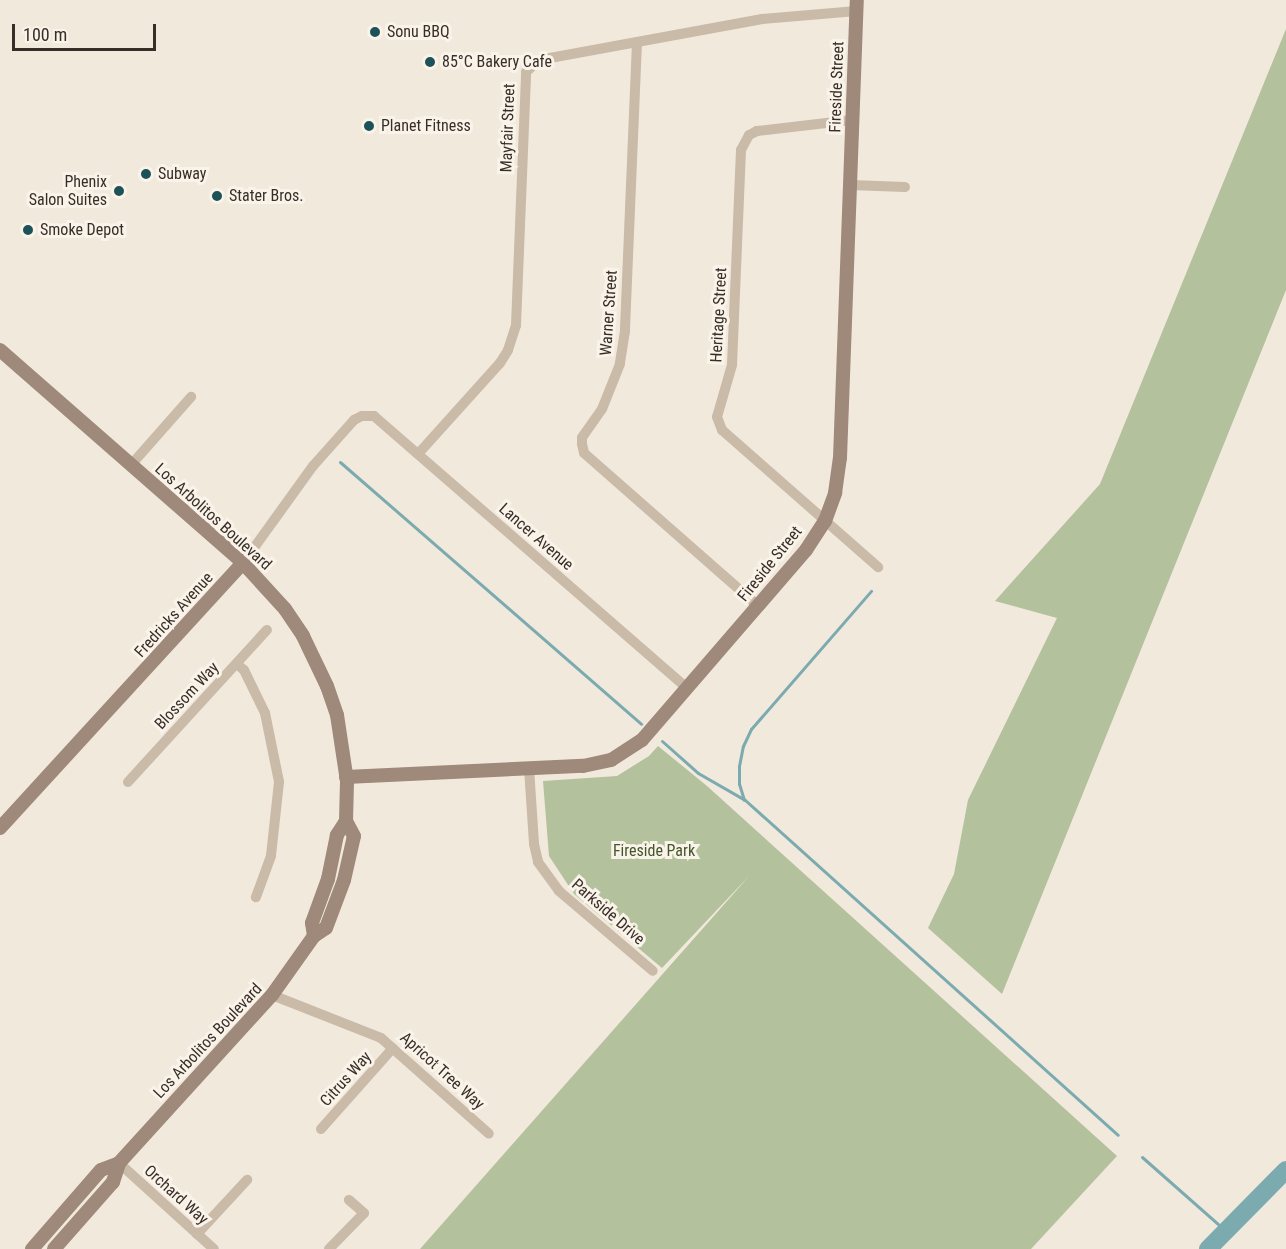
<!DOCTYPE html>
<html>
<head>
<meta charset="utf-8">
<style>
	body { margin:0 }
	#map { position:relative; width:1286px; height:1249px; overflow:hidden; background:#f2e9dd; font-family:"Roboto Condensed",sans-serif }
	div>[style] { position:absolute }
	.green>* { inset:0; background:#b3c19c }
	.stream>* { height:3px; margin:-1.5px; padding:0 1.5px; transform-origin:1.5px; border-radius:1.5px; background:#7baaaf }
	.river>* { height:18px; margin:-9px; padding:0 9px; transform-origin:9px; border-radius:9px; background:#7baaaf }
	.street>* { height:10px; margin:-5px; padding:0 5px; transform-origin:5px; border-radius:5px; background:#cabaa8 }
	.secondary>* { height:14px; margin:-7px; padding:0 7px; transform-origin:7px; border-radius:7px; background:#9e897a }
	.dots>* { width:16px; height:16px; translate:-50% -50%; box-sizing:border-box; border:3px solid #faf3e9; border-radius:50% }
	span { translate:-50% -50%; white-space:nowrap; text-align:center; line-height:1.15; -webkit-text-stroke:6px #faf3e9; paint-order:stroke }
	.poi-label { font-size:16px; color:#372e28 }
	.left { translate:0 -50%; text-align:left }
	.right { translate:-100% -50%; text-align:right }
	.street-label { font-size:16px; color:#372e28 }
	.park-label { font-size:16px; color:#44562c }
	.scale { position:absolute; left:12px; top:24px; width:144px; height:27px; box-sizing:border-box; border:3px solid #372e28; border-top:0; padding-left:8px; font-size:18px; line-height:21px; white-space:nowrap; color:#372e28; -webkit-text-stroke:4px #faf3e9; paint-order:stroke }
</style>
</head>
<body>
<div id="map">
	<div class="green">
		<div style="clip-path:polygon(1286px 29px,1286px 290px,1002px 994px,928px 928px,954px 874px,968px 800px,1057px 618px,995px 601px,1100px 484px)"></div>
		<div style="clip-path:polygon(658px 746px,707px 786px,1117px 1156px,1031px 1249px,420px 1249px,750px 875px,662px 968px,574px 894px,549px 856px,543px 781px,617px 776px,649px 756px)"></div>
	</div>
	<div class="stream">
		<div style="left:340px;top:462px;width:399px;rotate:41deg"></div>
		<div style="left:662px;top:741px;width:48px;rotate:41.6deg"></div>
		<div style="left:698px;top:773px;width:54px;rotate:29.9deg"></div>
		<div style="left:745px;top:800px;width:501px;rotate:41.93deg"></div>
		<div style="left:744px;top:800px;width:17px;rotate:-107deg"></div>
		<div style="left:739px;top:784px;width:18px;rotate:-90deg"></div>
		<div style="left:739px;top:766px;width:20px;rotate:-79deg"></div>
		<div style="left:743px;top:746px;width:19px;rotate:-65deg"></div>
		<div style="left:751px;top:729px;width:183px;rotate:-49deg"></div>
		<div style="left:1142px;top:1157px;width:112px;rotate:41.4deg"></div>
	</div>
	<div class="river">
		<div style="left:1208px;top:1249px;width:111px;rotate:-45.4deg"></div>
	</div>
	<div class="street">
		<div style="left:637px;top:42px;width:289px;rotate:92.4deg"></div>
		<div style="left:625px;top:331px;width:33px;rotate:99deg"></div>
		<div style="left:620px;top:364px;width:48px;rotate:111.8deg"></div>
		<div style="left:602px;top:409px;width:35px;rotate:125deg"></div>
		<div style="left:582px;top:438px;width:6px;rotate:90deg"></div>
		<div style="left:582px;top:444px;width:9px;rotate:77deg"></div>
		<div style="left:584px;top:453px;width:232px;rotate:41.3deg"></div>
		<div style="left:852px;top:120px;width:96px;rotate:173.4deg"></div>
		<div style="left:757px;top:131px;width:9px;rotate:153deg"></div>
		<div style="left:749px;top:135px;width:17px;rotate:118deg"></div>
		<div style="left:741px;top:150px;width:215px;rotate:92.4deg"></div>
		<div style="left:732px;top:365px;width:54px;rotate:106.1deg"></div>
		<div style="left:717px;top:417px;width:14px;rotate:69deg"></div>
		<div style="left:722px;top:430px;width:208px;rotate:41.3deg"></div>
		<div style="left:850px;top:185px;width:55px;rotate:2.1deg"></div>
		<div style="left:418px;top:454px;width:122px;rotate:-48deg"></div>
		<div style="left:500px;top:363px;width:15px;rotate:-58deg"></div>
		<div style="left:508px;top:350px;width:26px;rotate:-72deg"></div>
		<div style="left:516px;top:325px;width:253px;rotate:-87.7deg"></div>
		<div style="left:526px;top:72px;width:18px;rotate:-43deg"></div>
		<div style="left:539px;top:60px;width:227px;rotate:-10.4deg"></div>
		<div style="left:762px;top:19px;width:95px;rotate:-4.8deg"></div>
		<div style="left:131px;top:465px;width:91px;rotate:-48.6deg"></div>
		<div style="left:243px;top:563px;width:120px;rotate:-54.2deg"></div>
		<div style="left:313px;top:466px;width:62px;rotate:-48.3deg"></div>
		<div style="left:354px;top:420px;width:9px;rotate:-27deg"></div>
		<div style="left:362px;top:416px;width:12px"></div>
		<div style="left:374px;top:416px;width:415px;rotate:41deg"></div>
		<div style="left:237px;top:664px;width:9px;rotate:41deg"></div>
		<div style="left:244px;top:670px;width:48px;rotate:64deg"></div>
		<div style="left:265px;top:713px;width:70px;rotate:78.5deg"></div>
		<div style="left:279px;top:782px;width:74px;rotate:96.2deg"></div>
		<div style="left:271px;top:856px;width:44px;rotate:110.1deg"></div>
		<div style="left:529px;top:768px;width:76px;rotate:86.2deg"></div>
		<div style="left:534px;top:844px;width:18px;rotate:77deg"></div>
		<div style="left:538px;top:862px;width:36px;rotate:54deg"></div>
		<div style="left:559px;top:891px;width:123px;rotate:40.4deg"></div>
		<div style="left:128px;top:782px;width:206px;rotate:-47.6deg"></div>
		<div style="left:272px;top:995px;width:117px;rotate:21.5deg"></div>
		<div style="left:381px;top:1038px;width:144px;rotate:41.6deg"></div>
		<div style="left:321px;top:1129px;width:108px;rotate:-48.4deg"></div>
		<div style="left:119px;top:1163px;width:128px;rotate:42.2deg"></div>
		<div style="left:197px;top:1234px;width:74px;rotate:-47.2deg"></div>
		<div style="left:329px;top:1249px;width:50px;rotate:-45.8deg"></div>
		<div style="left:364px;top:1213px;width:20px;rotate:-139deg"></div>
	</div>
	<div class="secondary">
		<div style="left:0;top:350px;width:323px;rotate:41.2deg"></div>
		<div style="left:243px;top:563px;width:62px;rotate:47.6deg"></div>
		<div style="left:285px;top:609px;width:32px;rotate:56deg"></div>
		<div style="left:303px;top:636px;width:55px;rotate:64.4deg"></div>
		<div style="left:327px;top:686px;width:31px;rotate:71deg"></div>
		<div style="left:337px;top:715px;width:67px;rotate:81.4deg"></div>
		<div style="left:347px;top:781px;width:40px;rotate:91.4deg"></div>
		<div style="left:346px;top:821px;width:17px;rotate:123deg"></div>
		<div style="left:337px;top:835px;width:45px;rotate:101.6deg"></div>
		<div style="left:328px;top:879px;width:47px;rotate:110deg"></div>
		<div style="left:312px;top:923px;width:13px;rotate:81deg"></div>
		<div style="left:346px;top:777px;width:237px;rotate:-2.7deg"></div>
		<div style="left:583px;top:766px;width:29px;rotate:-12deg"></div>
		<div style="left:611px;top:760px;width:37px;rotate:-33deg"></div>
		<div style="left:642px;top:740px;width:251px;rotate:-49.2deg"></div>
		<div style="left:806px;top:550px;width:35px;rotate:-57deg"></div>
		<div style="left:825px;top:521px;width:30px;rotate:-70deg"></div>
		<div style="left:835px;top:493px;width:35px;rotate:-82deg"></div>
		<div style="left:840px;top:458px;width:458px;rotate:-87.9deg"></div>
		<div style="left:0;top:828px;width:360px;rotate:-47.5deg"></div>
		<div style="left:32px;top:1249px;width:105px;rotate:-48.9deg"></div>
		<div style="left:101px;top:1170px;width:19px;rotate:-21deg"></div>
		<div style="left:119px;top:1163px;width:227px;rotate:-47.7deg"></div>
		<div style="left:272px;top:995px;width:72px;rotate:-54.6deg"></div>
		<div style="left:314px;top:936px;width:14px;rotate:-34deg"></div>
		<div style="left:326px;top:928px;width:51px;rotate:-69.4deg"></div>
		<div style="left:344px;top:880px;width:45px;rotate:-77.2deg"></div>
		<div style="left:354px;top:836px;width:17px;rotate:-118deg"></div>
		<div style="left:54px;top:1249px;width:89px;rotate:-48.6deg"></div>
		<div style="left:113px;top:1182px;width:20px;rotate:-72deg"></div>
	</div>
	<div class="dots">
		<div style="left:375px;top:32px;background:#1e5259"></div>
		<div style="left:430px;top:62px;background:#1e5259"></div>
		<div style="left:369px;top:126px;background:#1e5259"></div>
		<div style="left:146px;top:174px;background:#1e5259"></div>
		<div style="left:119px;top:191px;background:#1e5259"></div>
		<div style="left:217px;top:196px;background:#1e5259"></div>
		<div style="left:28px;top:230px;background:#1e5259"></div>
	</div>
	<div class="poi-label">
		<span class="left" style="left:387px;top:32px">Sonu BBQ</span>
		<span class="left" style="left:442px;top:62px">85°C Bakery Cafe</span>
		<span class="left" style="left:381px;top:126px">Planet Fitness</span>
		<span class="left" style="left:158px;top:174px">Subway</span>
		<span class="right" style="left:107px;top:191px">Phenix<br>Salon Suites</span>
		<span class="left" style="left:229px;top:196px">Stater Bros.</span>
		<span class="left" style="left:40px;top:230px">Smoke Depot</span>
	</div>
	<div class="street-label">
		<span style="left:837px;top:87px;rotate:-88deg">Fireside Street</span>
		<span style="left:508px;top:128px;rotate:-88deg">Mayfair Street</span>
		<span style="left:609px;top:313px;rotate:-86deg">Warner Street</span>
		<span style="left:719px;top:315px;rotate:-87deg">Heritage Street</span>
		<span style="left:213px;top:517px;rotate:42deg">Los Arbolitos Boulevard</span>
		<span style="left:536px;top:537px;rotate:41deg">Lancer Avenue</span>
		<span style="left:770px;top:564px;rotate:-51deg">Fireside Street</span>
		<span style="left:174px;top:615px;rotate:-48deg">Fredricks Avenue</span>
		<span style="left:187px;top:696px;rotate:-47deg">Blossom Way</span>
		<span style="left:608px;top:912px;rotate:41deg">Parkside Drive</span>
		<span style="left:208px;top:1041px;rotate:-47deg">Los Arbolitos Boulevard</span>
		<span style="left:442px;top:1071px;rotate:42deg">Apricot Tree Way</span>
		<span style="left:346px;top:1079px;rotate:-48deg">Citrus Way</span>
		<span style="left:176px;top:1195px;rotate:42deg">Orchard Way</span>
	</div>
	<div class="park-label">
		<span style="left:654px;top:851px">Fireside Park</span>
	</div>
	<div class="scale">100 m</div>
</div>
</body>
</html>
